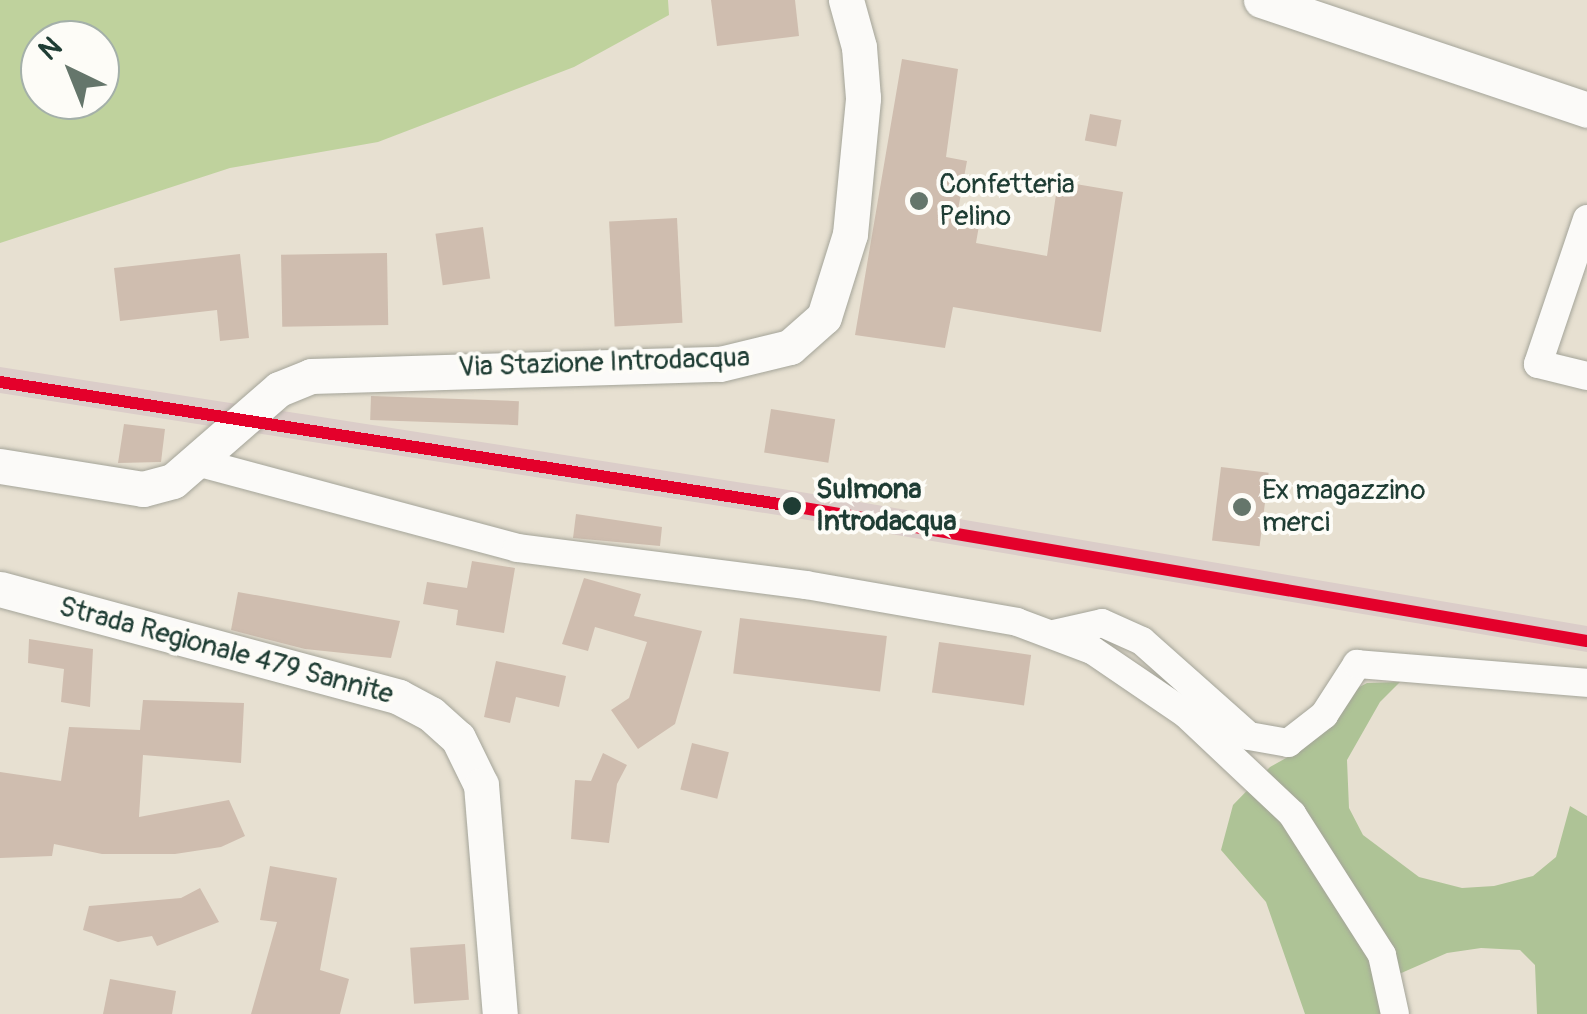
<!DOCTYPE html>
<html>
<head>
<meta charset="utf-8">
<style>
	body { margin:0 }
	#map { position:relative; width:1587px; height:1014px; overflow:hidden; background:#e7e0d1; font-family:Pangolin,sans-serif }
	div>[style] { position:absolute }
	.industrial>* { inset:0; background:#dbcdc9 }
	.green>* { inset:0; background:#bfd29d }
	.forest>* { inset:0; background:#aec396 }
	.building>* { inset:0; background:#cfbdaf; transform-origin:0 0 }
	.roads { filter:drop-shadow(0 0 2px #a4a499) drop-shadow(0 0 2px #a4a499) }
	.minor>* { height:28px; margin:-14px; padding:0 14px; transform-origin:14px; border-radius:14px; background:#fbfaf8 }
	.major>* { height:35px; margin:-17.5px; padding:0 17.5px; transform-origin:17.5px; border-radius:17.5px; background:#fbfaf8 }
	.rail-1>* { height:12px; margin:-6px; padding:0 6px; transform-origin:6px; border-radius:6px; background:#e4002b }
	.dots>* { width:28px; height:28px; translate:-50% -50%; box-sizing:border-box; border:5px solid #fdfcf7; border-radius:50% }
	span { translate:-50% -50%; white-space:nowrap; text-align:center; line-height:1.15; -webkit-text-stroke:8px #fdfcf7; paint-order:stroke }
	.poi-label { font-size:28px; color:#1f3d34 }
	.left { translate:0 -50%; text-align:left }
	.street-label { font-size:28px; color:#1f3d34 }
	.stop-label { font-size:28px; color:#1f3d34; font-weight:700 }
	.north { position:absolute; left:20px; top:20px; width:100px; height:100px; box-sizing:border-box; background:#fdfcf7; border:2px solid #a4b0a9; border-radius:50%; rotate:317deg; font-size:28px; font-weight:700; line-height:40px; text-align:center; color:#1f3d34 }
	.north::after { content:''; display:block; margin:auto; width:35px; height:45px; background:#65766b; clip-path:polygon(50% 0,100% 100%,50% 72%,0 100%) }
</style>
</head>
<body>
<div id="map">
	<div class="industrial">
		<div style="clip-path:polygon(0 367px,795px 491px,1587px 626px,1587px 652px,790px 517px,0 393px)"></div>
	</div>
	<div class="green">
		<div style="clip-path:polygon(evenodd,0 0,668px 0,669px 15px,574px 67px,378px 142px,230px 168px,0 243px,0 0,40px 40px,100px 40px,100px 100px,40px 100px,40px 40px)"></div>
	</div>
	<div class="forest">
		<div style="clip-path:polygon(1400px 682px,1380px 702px,1347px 760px,1349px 808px,1363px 835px,1419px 877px,1462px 888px,1494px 886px,1533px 876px,1556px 857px,1570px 806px,1587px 816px,1587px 1014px,1537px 1014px,1535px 965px,1520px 950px,1481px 948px,1447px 953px,1399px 974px,1403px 1014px,1305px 1014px,1266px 902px,1221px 850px,1233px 805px,1270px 767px,1304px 748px,1350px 692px,1367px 683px)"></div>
	</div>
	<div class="building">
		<div style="clip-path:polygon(711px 0,795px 0,799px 36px,717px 46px)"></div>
		<div style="clip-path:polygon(902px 59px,958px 69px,946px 157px,967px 161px,958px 210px,981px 214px,976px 243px,1047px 256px,1058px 181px,1123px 192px,1101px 332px,953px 307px,945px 348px,855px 335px)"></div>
		<div style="left:1090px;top:114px;width:32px;height:27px;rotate:11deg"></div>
		<div style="left:677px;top:218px;width:105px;height:68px;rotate:87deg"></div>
		<div style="left:483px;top:227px;width:52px;height:48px;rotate:82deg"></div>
		<div style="left:387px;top:253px;width:72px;height:106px;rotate:89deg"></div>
		<div style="clip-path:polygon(240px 254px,249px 338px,220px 341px,217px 310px,120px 321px,114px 268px)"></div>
		<div style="left:371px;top:396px;width:148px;height:24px;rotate:2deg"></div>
		<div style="left:771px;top:409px;width:65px;height:44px;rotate:9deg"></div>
		<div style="clip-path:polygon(124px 424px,165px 429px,161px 462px,118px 463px)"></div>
		<div style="left:1221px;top:467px;width:48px;height:74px;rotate:7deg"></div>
		<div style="clip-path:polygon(576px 514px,662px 527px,660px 546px,573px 538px)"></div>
		<div style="clip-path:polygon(472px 561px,515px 568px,504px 633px,456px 625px,458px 610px,423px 604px,427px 582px,467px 588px)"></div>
		<div style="clip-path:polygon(584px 578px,641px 594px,634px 616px,702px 631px,675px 724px,638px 749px,611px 710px,629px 698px,647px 642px,595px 627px,588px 651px,562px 644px)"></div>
		<div style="clip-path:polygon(238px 592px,400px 621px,391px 658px,305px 649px,231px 630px)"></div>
		<div style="left:740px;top:618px;width:148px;height:56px;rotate:7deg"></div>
		<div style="clip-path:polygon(29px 639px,93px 649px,90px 707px,61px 702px,64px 669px,28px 663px)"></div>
		<div style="left:939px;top:642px;width:93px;height:51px;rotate:8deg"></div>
		<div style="clip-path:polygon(496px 661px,566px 676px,559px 707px,516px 697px,510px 723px,484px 717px)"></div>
		<div style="clip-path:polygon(143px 700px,244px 703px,241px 763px,143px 755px,139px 817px,229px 800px,245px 836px,221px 847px,175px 854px,102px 854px,54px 844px,52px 856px,0 858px,0 772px,61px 781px,69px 727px,140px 730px)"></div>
		<div style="left:692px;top:743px;width:38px;height:48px;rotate:14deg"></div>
		<div style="clip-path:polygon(603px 753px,627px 765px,617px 784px,609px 843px,571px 839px,575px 780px,591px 781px)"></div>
		<div style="clip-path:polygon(270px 866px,337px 878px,320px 970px,349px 979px,340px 1014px,251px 1014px,277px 922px,260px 920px)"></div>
		<div style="clip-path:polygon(200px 888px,219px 922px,157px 946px,152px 936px,118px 942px,83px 930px,89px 906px,181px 898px)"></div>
		<div style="left:465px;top:944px;width:56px;height:55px;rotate:86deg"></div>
		<div style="clip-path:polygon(110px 979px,176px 991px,172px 1014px,103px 1014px)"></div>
	</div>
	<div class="roads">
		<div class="minor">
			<div style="left:1587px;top:219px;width:153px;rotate:108.7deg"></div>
			<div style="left:1538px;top:364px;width:50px;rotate:13.8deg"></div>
			<div style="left:197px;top:462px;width:331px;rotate:15deg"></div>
			<div style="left:517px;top:548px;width:291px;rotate:7.3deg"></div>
			<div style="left:806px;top:585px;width:214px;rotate:9.9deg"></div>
			<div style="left:1017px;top:622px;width:80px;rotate:20.5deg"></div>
			<div style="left:1092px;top:650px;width:114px;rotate:34.2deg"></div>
			<div style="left:1186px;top:714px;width:146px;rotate:43.3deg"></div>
			<div style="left:1292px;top:814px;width:167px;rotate:57.4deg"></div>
			<div style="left:1382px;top:955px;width:60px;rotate:77.6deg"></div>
			<div style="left:1054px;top:634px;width:49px;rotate:-12.9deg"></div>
			<div style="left:1102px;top:623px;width:44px;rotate:24.2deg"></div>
			<div style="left:1142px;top:641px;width:143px;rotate:41.6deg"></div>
			<div style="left:1249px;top:736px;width:40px;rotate:10deg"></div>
			<div style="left:1288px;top:743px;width:46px;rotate:-37.9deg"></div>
			<div style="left:1324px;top:715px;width:61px;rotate:-57.1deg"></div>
			<div style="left:1357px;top:664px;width:231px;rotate:4.7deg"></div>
		</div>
		<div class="major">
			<div style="left:1261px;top:0;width:344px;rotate:18.6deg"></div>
			<div style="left:0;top:466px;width:145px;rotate:9.1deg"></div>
			<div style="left:143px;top:489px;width:31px;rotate:-15deg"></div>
			<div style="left:173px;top:481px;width:140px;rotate:-41deg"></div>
			<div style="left:279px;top:389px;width:35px;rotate:-22deg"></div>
			<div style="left:311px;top:376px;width:409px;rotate:-1.7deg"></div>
			<div style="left:720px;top:364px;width:72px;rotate:-13.7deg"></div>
			<div style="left:790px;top:347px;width:45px;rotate:-41.4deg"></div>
			<div style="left:824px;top:317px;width:87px;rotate:-72.6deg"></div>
			<div style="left:850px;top:234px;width:137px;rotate:-84.5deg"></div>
			<div style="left:863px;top:98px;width:51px;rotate:-94.5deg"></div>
			<div style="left:859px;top:47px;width:49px;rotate:-105.5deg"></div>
			<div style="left:0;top:589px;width:413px;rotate:15.1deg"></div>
			<div style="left:399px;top:697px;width:36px;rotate:28deg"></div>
			<div style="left:431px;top:714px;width:36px;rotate:42deg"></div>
			<div style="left:458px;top:738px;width:52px;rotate:63.9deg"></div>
			<div style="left:481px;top:785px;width:230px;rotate:85.3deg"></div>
		</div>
	</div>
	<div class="rail-1">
		<div style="left:0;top:382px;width:802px;rotate:8.9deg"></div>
		<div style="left:792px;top:506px;width:806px;rotate:9.64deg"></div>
	</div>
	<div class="dots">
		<div style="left:919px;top:201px;background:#65766b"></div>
		<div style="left:792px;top:506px;background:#1f3d34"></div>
		<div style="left:1242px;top:507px;background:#65766b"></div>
	</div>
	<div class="poi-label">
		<span class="left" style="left:939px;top:201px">Confetteria<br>Pelino</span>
		<span class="left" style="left:1262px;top:507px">Ex magazzino<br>merci</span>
	</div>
	<div class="street-label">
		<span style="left:604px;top:363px;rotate:-2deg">Via Stazione Introdacqua</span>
		<span style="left:226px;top:651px;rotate:15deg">Strada Regionale 479 Sannite</span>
	</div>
	<div class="stop-label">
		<span class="left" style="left:816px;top:506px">Sulmona<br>Introdacqua</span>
	</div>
	<div class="north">N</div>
</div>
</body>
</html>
